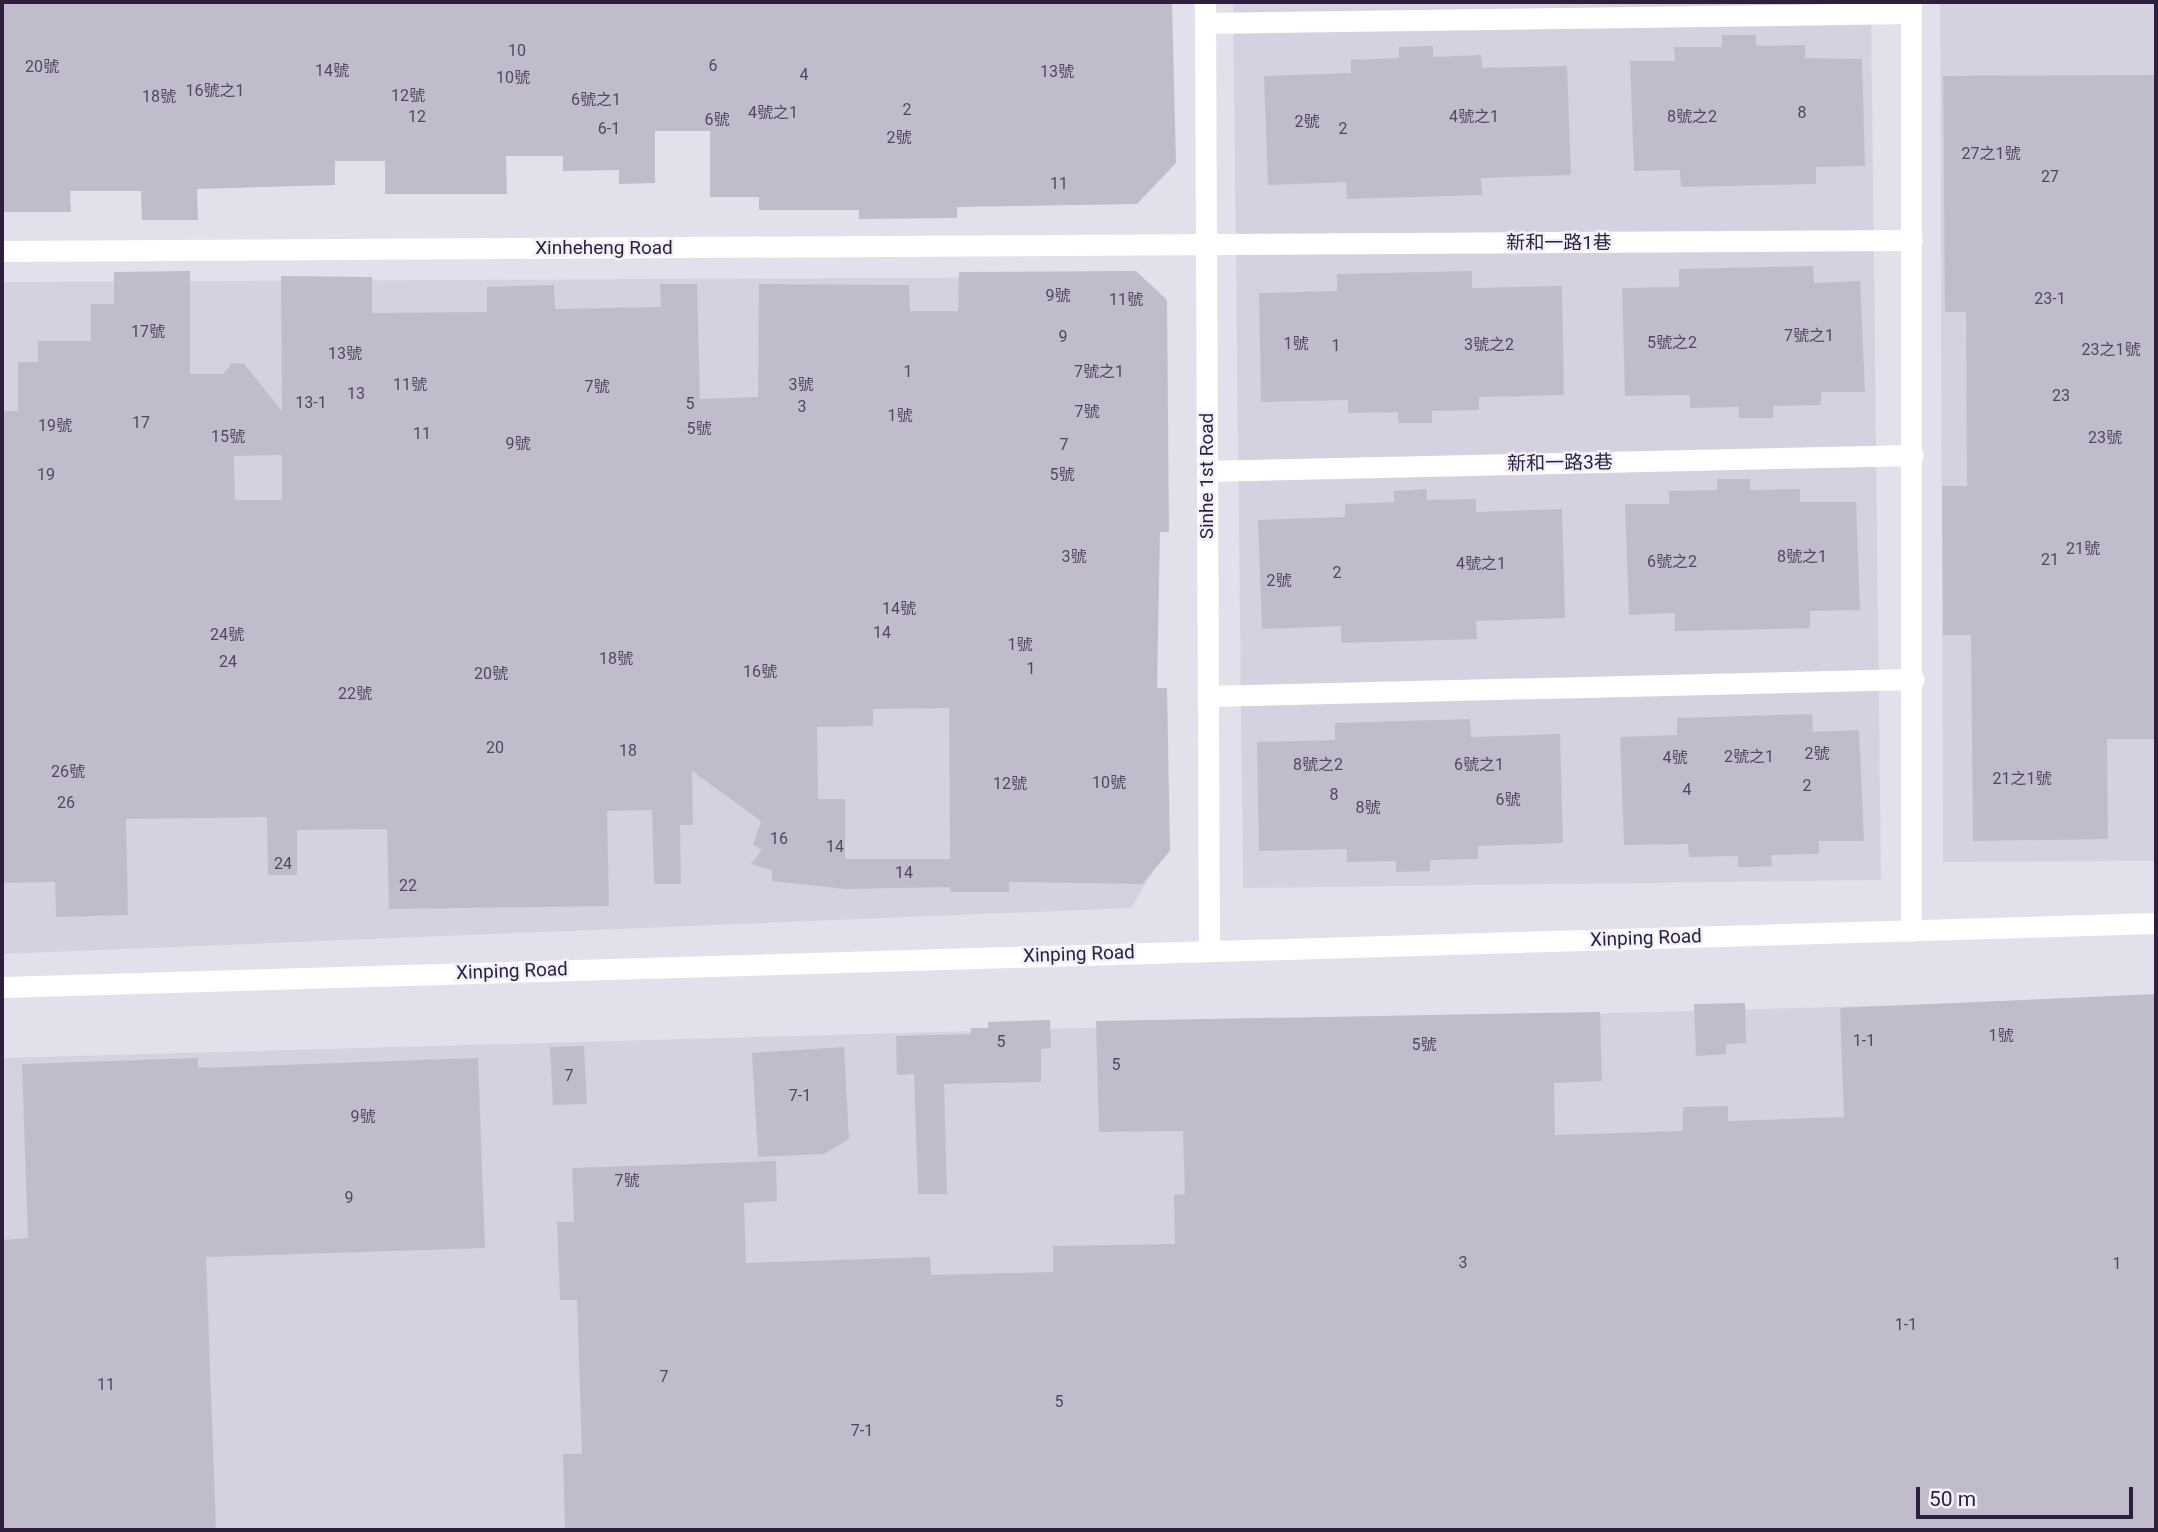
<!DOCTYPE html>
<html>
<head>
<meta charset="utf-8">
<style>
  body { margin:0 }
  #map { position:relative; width:2158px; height:1532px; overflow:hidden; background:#e3e0ec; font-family:Roboto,"Noto Sans TC",sans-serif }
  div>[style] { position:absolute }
  .built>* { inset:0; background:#d6d1e0 }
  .building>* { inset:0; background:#c1bccc }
  .minor>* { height:21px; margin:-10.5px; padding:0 10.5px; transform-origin:10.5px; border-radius:10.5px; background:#fff }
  span { translate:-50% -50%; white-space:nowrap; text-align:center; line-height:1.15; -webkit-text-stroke:5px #f2f0f8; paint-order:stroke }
  .number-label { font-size:16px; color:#524661 }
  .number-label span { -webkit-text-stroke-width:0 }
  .street-label { font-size:19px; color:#2d1f3d }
  .frame { position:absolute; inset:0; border:4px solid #2d1f3d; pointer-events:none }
  .scale { position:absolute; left:1916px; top:1487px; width:217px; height:32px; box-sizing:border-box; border:4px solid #2d1f3d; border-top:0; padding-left:9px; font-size:21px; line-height:24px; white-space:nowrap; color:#2d1f3d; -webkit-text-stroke:5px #f2f0f8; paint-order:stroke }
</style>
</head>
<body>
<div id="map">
  <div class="built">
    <i style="clip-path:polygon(1233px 2px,1871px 2px,1881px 880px,1243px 888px)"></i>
    <i style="clip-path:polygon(1940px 2px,2156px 2px,2156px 861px,1943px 862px)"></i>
    <i style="clip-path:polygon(1113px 277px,1150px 302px,1161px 858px,1131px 908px,2px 954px,2px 282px)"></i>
    <i style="clip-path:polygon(2156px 998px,2156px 1530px,2px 1530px,2px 1058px)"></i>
  </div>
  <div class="building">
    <i style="clip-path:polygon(2px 2px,1172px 2px,1176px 163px,1137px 204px,957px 207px,957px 218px,859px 219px,859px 210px,759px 210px,759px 197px,710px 197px,710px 131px,655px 131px,655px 183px,619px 184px,619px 170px,563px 171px,563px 156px,506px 156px,507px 194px,385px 194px,385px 161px,335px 161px,335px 185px,197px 189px,198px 220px,142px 220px,141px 191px,70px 191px,71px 212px,2px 212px)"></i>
    <i style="clip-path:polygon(1722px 35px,1756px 35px,1756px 46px,1805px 45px,1805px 58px,1862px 59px,1865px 166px,1816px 167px,1816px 184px,1681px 187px,1680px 170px,1634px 171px,1630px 61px,1675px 61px,1674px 47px,1722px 47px)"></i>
    <i style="clip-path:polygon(1433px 46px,1433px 57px,1481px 55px,1482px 68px,1567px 66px,1571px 175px,1481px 178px,1482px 195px,1347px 199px,1346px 182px,1268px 185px,1264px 76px,1351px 73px,1351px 60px,1399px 58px,1399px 47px)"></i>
    <i style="clip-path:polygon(2156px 75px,2156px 739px,2107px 739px,2108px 839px,1973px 841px,1971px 635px,1943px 635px,1942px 486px,1967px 486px,1966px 312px,1945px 312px,1943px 76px)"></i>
    <i style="clip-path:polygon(1813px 266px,1814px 283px,1860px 281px,1865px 392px,1821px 392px,1821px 405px,1773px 406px,1773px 418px,1739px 418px,1739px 407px,1690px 408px,1690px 395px,1625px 396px,1622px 288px,1679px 287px,1679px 269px)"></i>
    <i style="clip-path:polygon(evenodd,190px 271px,190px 374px,223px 374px,232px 363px,244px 364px,282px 411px,281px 276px,372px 277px,372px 313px,487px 312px,487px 287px,554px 285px,555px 309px,661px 307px,660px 284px,697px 284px,700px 399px,758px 397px,759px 284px,909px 285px,910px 311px,958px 311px,959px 272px,1136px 271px,1167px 300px,1169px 532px,1160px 532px,1157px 688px,1167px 688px,1170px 851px,1142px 884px,1009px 882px,1009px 892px,950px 892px,950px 887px,845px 889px,772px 881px,772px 870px,751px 864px,762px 850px,753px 845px,761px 821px,692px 771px,693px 825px,680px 825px,681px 884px,654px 884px,652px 810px,607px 811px,609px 906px,389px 909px,387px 829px,297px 830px,297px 875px,268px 875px,267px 817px,126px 819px,128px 915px,56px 917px,55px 882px,2px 883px,2px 411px,18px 411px,18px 362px,38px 362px,38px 341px,91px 341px,91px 304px,114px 304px,114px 272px,190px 271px,282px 455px,282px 500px,235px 500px,234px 456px,282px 455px,190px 271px,949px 708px,950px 859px,845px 859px,845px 799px,818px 799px,817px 727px,873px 726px,873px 709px,949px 708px)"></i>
    <i style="clip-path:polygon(1472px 271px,1472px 288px,1562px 286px,1564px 395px,1479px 397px,1479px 410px,1432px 411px,1432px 423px,1398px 423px,1398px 412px,1348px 413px,1348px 400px,1261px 402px,1259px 293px,1337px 291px,1337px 274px)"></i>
    <i style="clip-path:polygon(1717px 479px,1750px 479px,1750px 490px,1800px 489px,1800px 502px,1856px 502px,1860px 610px,1810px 611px,1810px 628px,1738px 630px,1675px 631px,1675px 613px,1629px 615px,1625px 504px,1669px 504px,1669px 491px,1717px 490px)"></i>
    <i style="clip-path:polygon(1427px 489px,1427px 500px,1476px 499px,1476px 512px,1562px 509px,1565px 618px,1476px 621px,1477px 639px,1341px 643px,1341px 626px,1262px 629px,1258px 520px,1345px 517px,1345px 504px,1394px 502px,1394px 491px)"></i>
    <i style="clip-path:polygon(1812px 714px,1813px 732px,1859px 730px,1864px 841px,1819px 841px,1819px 854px,1771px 855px,1772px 866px,1754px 867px,1738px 867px,1738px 856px,1689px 857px,1688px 844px,1624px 845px,1620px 737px,1677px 735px,1677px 718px)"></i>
    <i style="clip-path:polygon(1470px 719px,1471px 737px,1560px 734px,1563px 843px,1478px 846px,1478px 859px,1430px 860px,1430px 871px,1396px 872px,1396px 861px,1347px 862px,1347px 849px,1259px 851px,1257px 742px,1335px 740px,1335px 723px)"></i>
    <i style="clip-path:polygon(2156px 994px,2156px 1530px,565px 1530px,563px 1454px,582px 1454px,577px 1300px,560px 1300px,557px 1222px,574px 1222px,572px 1168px,776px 1161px,777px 1201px,744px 1203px,746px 1263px,930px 1257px,931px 1275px,1053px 1272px,1053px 1246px,1175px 1244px,1174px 1195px,1185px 1194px,1183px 1131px,1099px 1132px,1096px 1021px,1600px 1012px,1602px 1081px,1554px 1083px,1555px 1135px,1683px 1131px,1683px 1107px,1728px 1106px,1728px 1121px,1844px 1117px,1840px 1008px)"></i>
    <i style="clip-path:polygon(1745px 1003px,1746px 1043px,1726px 1044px,1726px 1054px,1696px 1056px,1694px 1004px)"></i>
    <i style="clip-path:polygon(1050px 1020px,1051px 1048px,1041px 1049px,1041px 1082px,944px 1084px,947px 1194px,918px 1194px,914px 1074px,897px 1075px,896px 1036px,971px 1034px,971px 1028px,988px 1028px,988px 1022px)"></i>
    <i style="clip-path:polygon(584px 1046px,587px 1104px,553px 1105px,550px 1047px)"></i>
    <i style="clip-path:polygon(844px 1047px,849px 1139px,824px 1154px,758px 1157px,752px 1053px)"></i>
    <i style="clip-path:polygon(198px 1058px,198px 1068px,478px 1058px,485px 1248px,206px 1257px,216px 1530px,2px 1530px,2px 1240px,28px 1238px,22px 1064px)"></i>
  </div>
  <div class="minor">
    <i style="left:1205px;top:2px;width:947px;rotate:89.76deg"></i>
    <i style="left:1911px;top:2px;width:929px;rotate:90deg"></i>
    <i style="left:1205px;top:23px;width:706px;rotate:-0.81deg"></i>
    <i style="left:2px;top:251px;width:1910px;rotate:-0.33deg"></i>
    <i style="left:1207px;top:471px;width:706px;rotate:-1.3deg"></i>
    <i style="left:1208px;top:696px;width:706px;rotate:-1.38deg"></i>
    <i style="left:2px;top:987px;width:2155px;rotate:-1.7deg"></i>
  </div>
  <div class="number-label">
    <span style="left:517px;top:51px">10</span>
    <span style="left:713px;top:66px">6</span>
    <span style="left:42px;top:67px">20號</span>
    <span style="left:332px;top:71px">14號</span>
    <span style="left:1057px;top:72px">13號</span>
    <span style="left:804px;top:75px">4</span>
    <span style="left:513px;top:78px">10號</span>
    <span style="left:215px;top:91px">16號之1</span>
    <span style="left:408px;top:96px">12號</span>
    <span style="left:159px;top:97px">18號</span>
    <span style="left:596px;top:100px">6號之1</span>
    <span style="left:907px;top:110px">2</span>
    <span style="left:773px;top:113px">4號之1</span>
    <span style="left:1802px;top:113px">8</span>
    <span style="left:417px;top:117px">12</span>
    <span style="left:1474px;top:117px">4號之1</span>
    <span style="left:1692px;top:117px">8號之2</span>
    <span style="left:717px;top:120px">6號</span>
    <span style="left:1307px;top:122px">2號</span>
    <span style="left:609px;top:129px">6-1</span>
    <span style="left:1343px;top:129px">2</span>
    <span style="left:899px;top:138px">2號</span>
    <span style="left:1991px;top:154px">27之1號</span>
    <span style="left:2050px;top:177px">27</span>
    <span style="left:1059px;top:184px">11</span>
    <span style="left:1058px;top:296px">9號</span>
    <span style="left:2050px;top:299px">23-1</span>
    <span style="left:1126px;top:300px">11號</span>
    <span style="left:148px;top:332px">17號</span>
    <span style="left:1809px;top:336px">7號之1</span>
    <span style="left:1063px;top:337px">9</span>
    <span style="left:1672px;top:343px">5號之2</span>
    <span style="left:1296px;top:344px">1號</span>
    <span style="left:1489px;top:345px">3號之2</span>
    <span style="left:1336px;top:346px">1</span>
    <span style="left:2111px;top:350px">23之1號</span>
    <span style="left:345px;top:354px">13號</span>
    <span style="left:908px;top:372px">1</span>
    <span style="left:1099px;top:372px">7號之1</span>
    <span style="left:410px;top:385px">11號</span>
    <span style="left:801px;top:385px">3號</span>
    <span style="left:597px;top:387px">7號</span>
    <span style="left:356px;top:394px">13</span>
    <span style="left:2061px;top:396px">23</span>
    <span style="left:311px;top:403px">13-1</span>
    <span style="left:690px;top:404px">5</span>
    <span style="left:802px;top:407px">3</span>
    <span style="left:1087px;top:412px">7號</span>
    <span style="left:900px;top:416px">1號</span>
    <span style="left:141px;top:423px">17</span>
    <span style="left:55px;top:426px">19號</span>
    <span style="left:699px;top:429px">5號</span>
    <span style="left:422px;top:434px">11</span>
    <span style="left:228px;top:437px">15號</span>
    <span style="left:2105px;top:438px">23號</span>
    <span style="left:518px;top:444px">9號</span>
    <span style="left:1064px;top:445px">7</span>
    <span style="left:46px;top:475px">19</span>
    <span style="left:1062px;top:475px">5號</span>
    <span style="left:2083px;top:549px">21號</span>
    <span style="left:1074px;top:557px">3號</span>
    <span style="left:1802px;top:557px">8號之1</span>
    <span style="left:2050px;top:560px">21</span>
    <span style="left:1672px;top:562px">6號之2</span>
    <span style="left:1481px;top:564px">4號之1</span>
    <span style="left:1337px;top:573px">2</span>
    <span style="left:1279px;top:581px">2號</span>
    <span style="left:899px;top:609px">14號</span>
    <span style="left:882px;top:633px">14</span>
    <span style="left:227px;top:635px">24號</span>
    <span style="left:1020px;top:645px">1號</span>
    <span style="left:616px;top:659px">18號</span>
    <span style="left:228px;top:662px">24</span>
    <span style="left:1031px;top:669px">1</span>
    <span style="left:760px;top:672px">16號</span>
    <span style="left:491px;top:674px">20號</span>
    <span style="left:355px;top:694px">22號</span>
    <span style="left:495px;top:748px">20</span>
    <span style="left:628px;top:751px">18</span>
    <span style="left:1817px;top:754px">2號</span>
    <span style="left:1749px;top:757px">2號之1</span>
    <span style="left:1675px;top:758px">4號</span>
    <span style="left:1318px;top:765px">8號之2</span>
    <span style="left:1479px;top:765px">6號之1</span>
    <span style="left:68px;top:772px">26號</span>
    <span style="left:2022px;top:779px">21之1號</span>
    <span style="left:1109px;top:783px">10號</span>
    <span style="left:1010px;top:784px">12號</span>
    <span style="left:1807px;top:786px">2</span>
    <span style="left:1687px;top:790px">4</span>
    <span style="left:1334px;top:795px">8</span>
    <span style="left:1508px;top:800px">6號</span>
    <span style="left:66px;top:803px">26</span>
    <span style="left:1368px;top:808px">8號</span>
    <span style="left:779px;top:839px">16</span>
    <span style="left:835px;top:847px">14</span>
    <span style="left:283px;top:864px">24</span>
    <span style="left:904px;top:873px">14</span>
    <span style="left:408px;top:886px">22</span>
    <span style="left:2001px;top:1036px">1號</span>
    <span style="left:1864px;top:1041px">1-1</span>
    <span style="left:1001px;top:1042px">5</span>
    <span style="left:1424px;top:1045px">5號</span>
    <span style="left:1116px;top:1065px">5</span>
    <span style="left:569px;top:1076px">7</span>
    <span style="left:800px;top:1096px">7-1</span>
    <span style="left:363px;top:1117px">9號</span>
    <span style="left:627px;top:1181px">7號</span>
    <span style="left:349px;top:1198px">9</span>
    <span style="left:1463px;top:1263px">3</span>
    <span style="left:2117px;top:1264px">1</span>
    <span style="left:1906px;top:1325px">1-1</span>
    <span style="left:664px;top:1377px">7</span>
    <span style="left:106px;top:1385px">11</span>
    <span style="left:1059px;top:1402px">5</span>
    <span style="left:862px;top:1431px">7-1</span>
  </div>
  <div class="street-label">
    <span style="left:1559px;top:243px">新和一路1巷</span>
    <span style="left:604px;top:248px">Xinheheng Road</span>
    <span style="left:1560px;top:463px;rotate:-1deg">新和一路3巷</span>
    <span style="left:1207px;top:476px;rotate:-90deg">Sinhe 1st Road</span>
    <span style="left:1646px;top:938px;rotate:-2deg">Xinping Road</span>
    <span style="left:1079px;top:954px;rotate:-2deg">Xinping Road</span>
    <span style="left:512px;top:971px;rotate:-2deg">Xinping Road</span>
  </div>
  <div class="frame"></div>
  <div class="scale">50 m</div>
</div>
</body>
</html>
